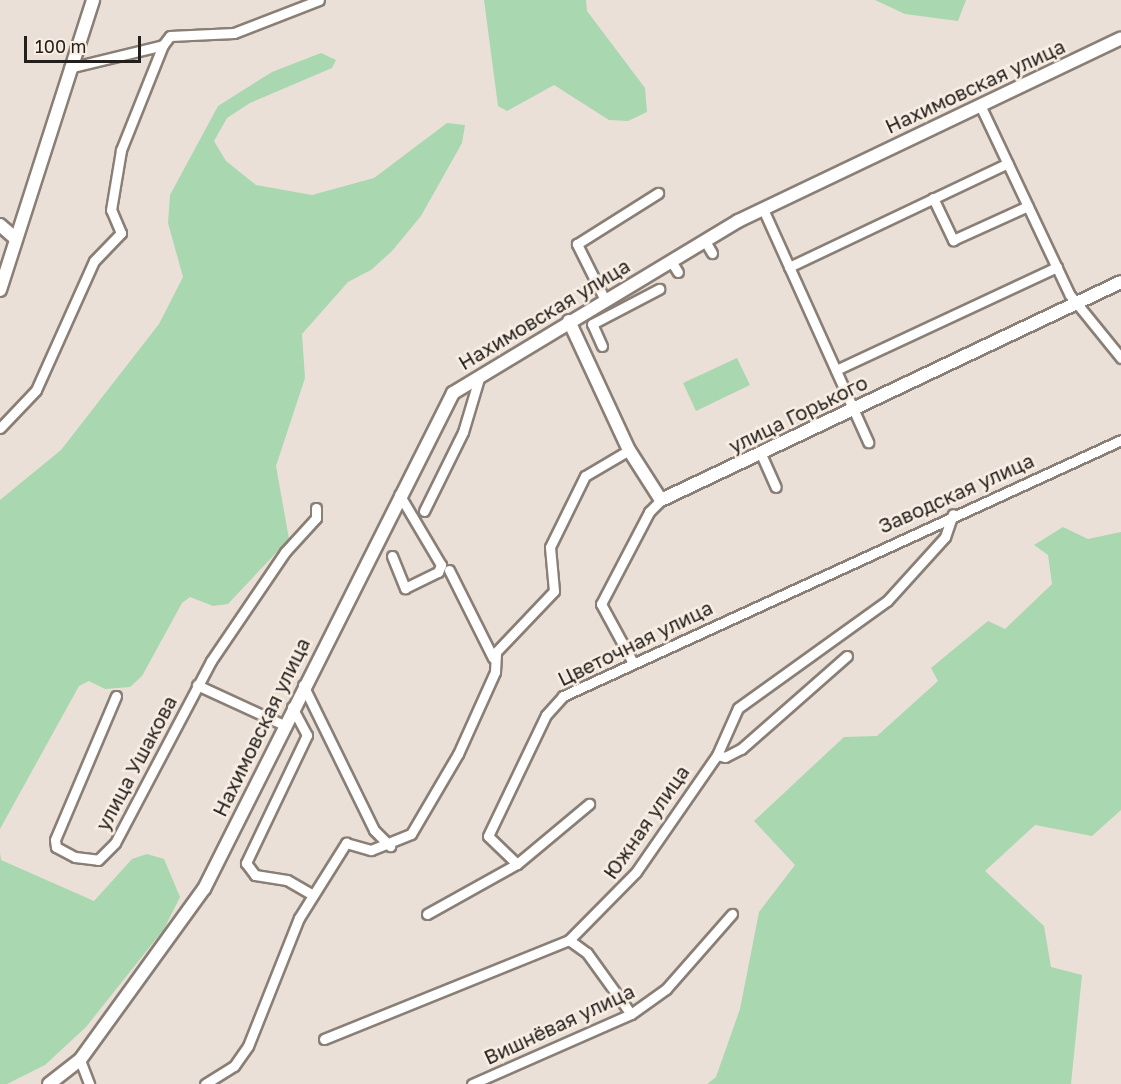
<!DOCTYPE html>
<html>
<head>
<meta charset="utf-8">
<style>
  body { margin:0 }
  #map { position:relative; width:1121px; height:1084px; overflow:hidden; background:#ebe0d7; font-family:"Golos Text",sans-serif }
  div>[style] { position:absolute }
  .green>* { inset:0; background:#a9d7b0 }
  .roads { filter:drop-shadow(2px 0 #897f76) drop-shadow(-2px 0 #897f76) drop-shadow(0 2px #897f76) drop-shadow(0 -2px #897f76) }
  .street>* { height:9px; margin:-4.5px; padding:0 4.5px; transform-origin:4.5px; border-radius:4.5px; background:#fff }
  .secondary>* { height:12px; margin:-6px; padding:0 6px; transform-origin:6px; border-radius:6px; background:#fff }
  span { translate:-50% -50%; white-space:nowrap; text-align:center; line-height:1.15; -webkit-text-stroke:5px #f8eee4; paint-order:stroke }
  .street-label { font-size:20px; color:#231f1c }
  .scale { position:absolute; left:24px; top:36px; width:117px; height:27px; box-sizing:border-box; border:3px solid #231f1c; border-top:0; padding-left:8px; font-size:18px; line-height:21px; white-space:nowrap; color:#231f1c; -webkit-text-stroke:4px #f8eee4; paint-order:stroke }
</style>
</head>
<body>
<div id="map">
  <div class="green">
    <i style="clip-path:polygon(484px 0,586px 0,587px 11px,645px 88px,647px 112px,628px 121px,609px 120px,554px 85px,507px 111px,498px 106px)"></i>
    <i style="clip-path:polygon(875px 0,966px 0,958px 21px,905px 14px)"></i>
    <i style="clip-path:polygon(321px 53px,336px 60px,332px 68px,250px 103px,227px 118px,214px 141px,226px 161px,256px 185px,312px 195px,374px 178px,447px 123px,465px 125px,462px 143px,421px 216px,392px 251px,371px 270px,348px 282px,302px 334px,305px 378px,276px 466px,289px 539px,228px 604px,213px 606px,190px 597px,182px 603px,142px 676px,130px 687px,105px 689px,89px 681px,79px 686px,0 829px,0 500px,61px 450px,159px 324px,183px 277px,168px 223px,170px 195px,218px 106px,272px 72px)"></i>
    <i style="clip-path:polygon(737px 358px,750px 385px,696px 411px,683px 383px)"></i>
    <i style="clip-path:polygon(1063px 527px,1088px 539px,1121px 532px,1121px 810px,1092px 836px,1035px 825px,985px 871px,1044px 926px,1051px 967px,1082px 975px,1071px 1084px,707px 1084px,716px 1077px,740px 1009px,759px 912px,795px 865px,754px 821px,844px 737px,877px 736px,938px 681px,931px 668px,988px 621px,1005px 629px,1052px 584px,1048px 555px,1034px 545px)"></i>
    <i style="clip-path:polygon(0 852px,1px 860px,94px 901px,132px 859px,147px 854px,164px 859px,180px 897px,164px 929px,86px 1027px,45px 1065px,7px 1084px,0 1084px)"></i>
  </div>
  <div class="roads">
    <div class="street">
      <i style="left:69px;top:68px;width:97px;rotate:-13.7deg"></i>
      <i style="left:163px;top:45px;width:11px;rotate:-52deg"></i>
      <i style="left:170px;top:36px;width:64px;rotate:-2.7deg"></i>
      <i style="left:234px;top:33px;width:91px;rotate:-21.2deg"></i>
      <i style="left:980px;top:105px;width:210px;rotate:64.7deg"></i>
      <i style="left:1070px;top:295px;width:81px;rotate:51deg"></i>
      <i style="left:933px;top:198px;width:47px;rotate:64.5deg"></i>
      <i style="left:953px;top:240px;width:82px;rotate:-24.4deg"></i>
      <i style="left:763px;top:209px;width:256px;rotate:65.7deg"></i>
      <i style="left:705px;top:241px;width:14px;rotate:60deg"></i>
      <i style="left:671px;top:261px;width:13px;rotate:58deg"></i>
      <i style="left:789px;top:267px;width:242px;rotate:-25.4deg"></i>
      <i style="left:605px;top:300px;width:63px;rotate:-116.6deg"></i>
      <i style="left:577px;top:244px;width:96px;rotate:-32.2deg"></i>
      <i style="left:602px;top:346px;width:24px;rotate:-114deg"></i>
      <i style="left:592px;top:324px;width:76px;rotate:-27.6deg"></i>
      <i style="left:836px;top:370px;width:244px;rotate:-25deg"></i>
      <i style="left:0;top:428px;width:52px;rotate:-46.5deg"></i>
      <i style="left:36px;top:390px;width:141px;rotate:-65.8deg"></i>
      <i style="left:94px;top:261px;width:39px;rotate:-46deg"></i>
      <i style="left:121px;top:233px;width:25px;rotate:-113deg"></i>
      <i style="left:111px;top:210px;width:61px;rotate:-80.5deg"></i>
      <i style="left:121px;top:150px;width:113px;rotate:-68.2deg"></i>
      <i style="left:761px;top:454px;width:36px;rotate:66deg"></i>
      <i style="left:424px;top:511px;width:88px;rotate:-63.7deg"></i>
      <i style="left:463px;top:432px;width:59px;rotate:-73.4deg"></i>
      <i style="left:392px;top:556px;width:35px;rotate:68deg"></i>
      <i style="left:405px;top:588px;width:37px;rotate:-26deg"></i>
      <i style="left:438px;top:572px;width:8px;rotate:-67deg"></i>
      <i style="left:441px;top:565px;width:82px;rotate:-120.6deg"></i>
      <i style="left:449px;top:570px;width:98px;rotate:63.4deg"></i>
      <i style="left:632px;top:661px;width:65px;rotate:-118.5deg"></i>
      <i style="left:601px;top:604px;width:104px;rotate:-62.4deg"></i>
      <i style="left:649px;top:512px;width:17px;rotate:-45deg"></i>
      <i style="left:197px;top:685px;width:96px;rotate:24.7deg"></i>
      <i style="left:303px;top:685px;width:161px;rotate:63.9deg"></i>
      <i style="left:374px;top:830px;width:23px;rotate:45deg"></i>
      <i style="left:116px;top:696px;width:156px;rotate:113deg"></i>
      <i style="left:55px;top:840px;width:7px;rotate:82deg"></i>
      <i style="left:56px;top:847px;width:21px;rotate:28deg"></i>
      <i style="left:75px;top:857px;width:23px;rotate:7deg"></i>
      <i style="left:98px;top:860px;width:24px;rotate:-45deg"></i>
      <i style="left:115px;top:843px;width:206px;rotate:-62.2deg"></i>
      <i style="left:211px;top:661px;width:132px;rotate:-55.8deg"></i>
      <i style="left:285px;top:552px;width:46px;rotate:-47.6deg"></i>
      <i style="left:316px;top:518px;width:10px;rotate:-90deg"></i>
      <i style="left:292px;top:707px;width:32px;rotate:62deg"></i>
      <i style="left:307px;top:735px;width:142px;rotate:115.5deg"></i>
      <i style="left:246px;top:863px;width:15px;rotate:53deg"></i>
      <i style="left:255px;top:875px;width:32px;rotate:9deg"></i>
      <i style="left:287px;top:880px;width:28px;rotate:30deg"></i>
      <i style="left:717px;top:755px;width:51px;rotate:-65.9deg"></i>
      <i style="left:738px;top:708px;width:183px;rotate:-35.7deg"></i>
      <i style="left:887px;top:601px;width:86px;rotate:-47.8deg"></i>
      <i style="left:945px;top:537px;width:24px;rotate:-71deg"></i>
      <i style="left:717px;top:755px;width:8px;rotate:14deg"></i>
      <i style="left:725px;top:757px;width:18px;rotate:-27deg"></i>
      <i style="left:741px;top:749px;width:141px;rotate:-41.3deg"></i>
      <i style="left:517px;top:864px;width:40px;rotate:-136deg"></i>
      <i style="left:488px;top:836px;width:134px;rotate:-64.4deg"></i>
      <i style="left:546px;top:715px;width:25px;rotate:-48deg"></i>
      <i style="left:563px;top:696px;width:614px;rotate:-24.64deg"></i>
      <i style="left:427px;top:914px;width:103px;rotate:-29.1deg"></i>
      <i style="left:517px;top:864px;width:94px;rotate:-39.8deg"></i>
      <i style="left:569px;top:940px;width:22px;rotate:36deg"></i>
      <i style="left:587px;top:953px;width:75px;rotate:54.2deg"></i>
      <i style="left:324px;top:1039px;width:264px;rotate:-22deg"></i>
      <i style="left:569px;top:940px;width:95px;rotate:-45.4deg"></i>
      <i style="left:636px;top:872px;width:142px;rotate:-55.3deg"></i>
      <i style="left:80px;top:1060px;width:26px;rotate:69deg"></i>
      <i style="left:205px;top:1084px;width:34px;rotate:-32deg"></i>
      <i style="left:234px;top:1066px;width:24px;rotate:-55deg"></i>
      <i style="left:248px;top:1046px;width:138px;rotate:-68.3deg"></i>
      <i style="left:299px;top:918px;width:89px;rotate:-57.9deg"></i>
      <i style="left:346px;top:843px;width:26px;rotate:16deg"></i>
      <i style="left:371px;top:850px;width:43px;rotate:-21.8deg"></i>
      <i style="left:411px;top:834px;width:93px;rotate:-59.6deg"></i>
      <i style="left:458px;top:754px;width:90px;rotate:-65.7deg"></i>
      <i style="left:495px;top:672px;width:20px;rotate:-87deg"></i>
      <i style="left:496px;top:652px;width:84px;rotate:-46.4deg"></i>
      <i style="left:554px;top:591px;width:44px;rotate:-95.2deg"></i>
      <i style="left:550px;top:547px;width:79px;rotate:-63.8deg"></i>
      <i style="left:585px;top:476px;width:51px;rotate:-30.6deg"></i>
      <i style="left:472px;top:1084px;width:174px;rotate:-23.8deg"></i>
      <i style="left:631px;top:1014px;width:43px;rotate:-35.5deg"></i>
      <i style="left:666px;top:989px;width:100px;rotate:-48.7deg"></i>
    </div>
    <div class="secondary">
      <i style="left:0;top:225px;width:20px;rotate:41deg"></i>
      <i style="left:0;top:290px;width:305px;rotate:-72.2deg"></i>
      <i style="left:569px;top:321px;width:142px;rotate:65.1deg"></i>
      <i style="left:629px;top:450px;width:59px;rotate:57.4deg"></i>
      <i style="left:661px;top:500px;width:509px;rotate:-25.36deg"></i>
      <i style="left:49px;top:1084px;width:39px;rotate:-38deg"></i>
      <i style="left:80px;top:1060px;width:211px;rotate:-54.1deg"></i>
      <i style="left:204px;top:889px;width:555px;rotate:-63.34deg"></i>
      <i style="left:453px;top:393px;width:333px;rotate:-31.1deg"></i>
      <i style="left:738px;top:221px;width:424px;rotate:-25.5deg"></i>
    </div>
  </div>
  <div class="street-label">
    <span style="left:975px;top:86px;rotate:-25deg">Нахимовская улица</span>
    <span style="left:544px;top:314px;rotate:-31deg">Нахимовская улица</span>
    <span style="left:798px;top:414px;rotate:-26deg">улица Горького</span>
    <span style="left:956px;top:493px;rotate:-24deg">Заводская улица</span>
    <span style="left:635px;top:643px;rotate:-26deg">Цветочная улица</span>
    <span style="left:261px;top:727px;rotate:-64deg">Нахимовская улица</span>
    <span style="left:136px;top:763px;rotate:-62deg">улица Ушакова</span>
    <span style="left:646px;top:822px;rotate:-55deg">Южная улица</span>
    <span style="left:559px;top:1024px;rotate:-25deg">Вишнёвая улица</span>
  </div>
  <div class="scale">100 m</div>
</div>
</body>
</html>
